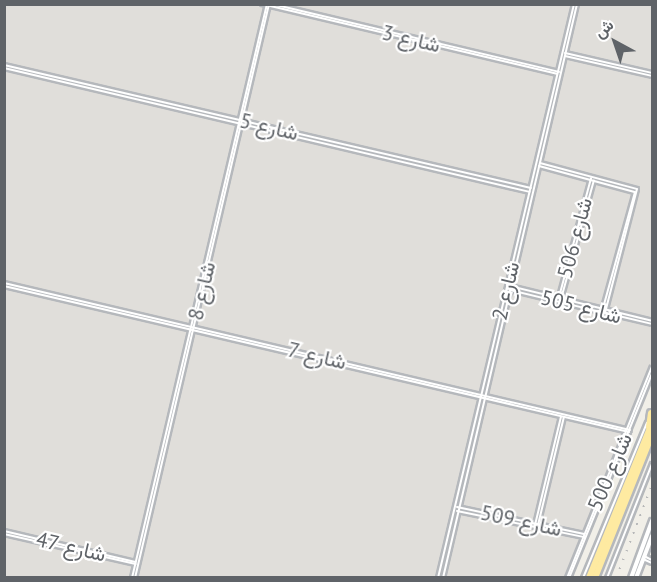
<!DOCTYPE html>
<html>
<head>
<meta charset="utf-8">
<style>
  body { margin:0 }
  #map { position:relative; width:657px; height:582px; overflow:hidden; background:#f1efe8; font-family:"PT Sans",Vazirmatn,sans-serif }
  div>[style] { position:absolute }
  .industrial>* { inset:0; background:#e0deda }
  .roads { filter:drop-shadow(2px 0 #b5b8bc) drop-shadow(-2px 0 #b5b8bc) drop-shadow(0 2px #b5b8bc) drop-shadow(0 -2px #b5b8bc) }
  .minor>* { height:2px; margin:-1px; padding:0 1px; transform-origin:1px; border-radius:1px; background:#fff }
  .tertiary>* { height:4px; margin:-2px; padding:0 2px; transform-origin:2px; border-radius:2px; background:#fff }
  .trunk>* { height:6px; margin:-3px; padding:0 3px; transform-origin:3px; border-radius:3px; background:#feeaa1 }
  .rail>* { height:1.5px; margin-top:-0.75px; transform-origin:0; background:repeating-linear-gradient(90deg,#b6b7b8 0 1.5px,transparent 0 9.5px) }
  span { translate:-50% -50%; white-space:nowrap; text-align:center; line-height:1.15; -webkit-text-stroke:4.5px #fff; paint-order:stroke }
  .street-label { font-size:21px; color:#5f6368 }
  .frame { position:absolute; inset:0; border:6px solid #5f6368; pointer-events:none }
  .north { position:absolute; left:585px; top:12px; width:60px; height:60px; -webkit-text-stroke:4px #fff; paint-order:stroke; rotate:320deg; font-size:16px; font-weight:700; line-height:24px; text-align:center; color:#5f6368 }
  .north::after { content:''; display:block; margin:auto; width:21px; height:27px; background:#5f6368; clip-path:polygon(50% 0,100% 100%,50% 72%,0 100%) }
</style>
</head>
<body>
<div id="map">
  <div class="industrial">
    <i style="clip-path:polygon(4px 5px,652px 5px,652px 367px,570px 577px,5px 577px)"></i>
  </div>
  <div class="roads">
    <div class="minor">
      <i style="left:262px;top:4px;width:303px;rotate:13.3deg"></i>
      <i style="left:272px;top:4px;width:295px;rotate:13.3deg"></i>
      <i style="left:565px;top:53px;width:89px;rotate:12.9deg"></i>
      <i style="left:565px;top:56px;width:89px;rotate:12.9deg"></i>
      <i style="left:4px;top:65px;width:541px;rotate:13.14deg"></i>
      <i style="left:4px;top:68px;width:540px;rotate:13.26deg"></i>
      <i style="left:540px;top:163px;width:100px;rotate:15deg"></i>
      <i style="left:637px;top:189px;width:128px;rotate:104.5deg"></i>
      <i style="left:539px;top:166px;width:99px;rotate:15.2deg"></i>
      <i style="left:635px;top:192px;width:124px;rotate:105.4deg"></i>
      <i style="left:4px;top:283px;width:643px;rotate:13.22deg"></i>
      <i style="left:4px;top:286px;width:642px;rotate:13.15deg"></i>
      <i style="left:510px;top:286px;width:146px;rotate:13.8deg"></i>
      <i style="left:510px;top:290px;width:94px;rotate:13.6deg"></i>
      <i style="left:559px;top:297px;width:123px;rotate:-74.9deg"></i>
      <i style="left:561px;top:299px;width:123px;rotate:-74.5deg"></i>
      <i style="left:606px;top:313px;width:47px;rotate:13.4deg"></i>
      <i style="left:457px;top:507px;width:130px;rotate:12deg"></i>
      <i style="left:457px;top:511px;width:130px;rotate:11.6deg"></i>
      <i style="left:535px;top:525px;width:111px;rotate:-76.5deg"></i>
      <i style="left:538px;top:525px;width:111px;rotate:-76.5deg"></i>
      <i style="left:4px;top:531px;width:135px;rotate:13.3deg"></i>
      <i style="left:4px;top:534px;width:135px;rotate:12.8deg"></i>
      <i style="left:644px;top:556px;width:9px;rotate:27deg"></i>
      <i style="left:643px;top:559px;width:10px;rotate:24deg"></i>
      <i style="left:132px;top:578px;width:590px;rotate:-76.77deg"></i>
      <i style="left:135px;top:578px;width:589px;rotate:-76.86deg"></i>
      <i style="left:438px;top:578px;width:590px;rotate:-76.67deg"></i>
      <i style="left:443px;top:578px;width:589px;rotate:-76.86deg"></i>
      <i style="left:567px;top:578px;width:227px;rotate:-68.1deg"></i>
      <i style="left:569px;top:578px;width:220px;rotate:-67.9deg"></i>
      <i style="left:583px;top:578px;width:168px;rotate:-67.6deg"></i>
      <i style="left:607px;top:578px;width:123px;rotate:-68.5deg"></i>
    </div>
    <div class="tertiary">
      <i style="left:631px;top:578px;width:61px;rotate:-69.8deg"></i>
      <i style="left:636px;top:578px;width:45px;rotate:-69.1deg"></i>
    </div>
    <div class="trunk">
      <i style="left:649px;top:427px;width:14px;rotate:-82deg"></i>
      <i style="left:589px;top:578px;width:167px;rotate:-67.9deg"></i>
      <i style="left:595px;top:578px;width:154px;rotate:-68.3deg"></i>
    </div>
  </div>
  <div class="rail">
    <i style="left:616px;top:578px;width:101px;rotate:-69deg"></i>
  </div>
  <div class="street-label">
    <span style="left:411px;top:39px;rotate:13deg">شارع 3</span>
    <span style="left:269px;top:127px;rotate:13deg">شارع 5</span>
    <span style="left:575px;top:238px;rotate:-75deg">شارع 506</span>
    <span style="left:202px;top:291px;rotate:-77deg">شارع 8</span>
    <span style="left:506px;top:291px;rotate:-77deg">شارع 2</span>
    <span style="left:581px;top:307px;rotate:14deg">شارع 505</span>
    <span style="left:317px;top:356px;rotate:13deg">شارع 7</span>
    <span style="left:610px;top:472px;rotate:-67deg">شارع 500</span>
    <span style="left:521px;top:521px;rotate:12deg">شارع 509</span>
    <span style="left:71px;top:547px;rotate:13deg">شارع 47</span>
  </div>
  <div class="frame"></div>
  <div class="north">ش</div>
</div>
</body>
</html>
